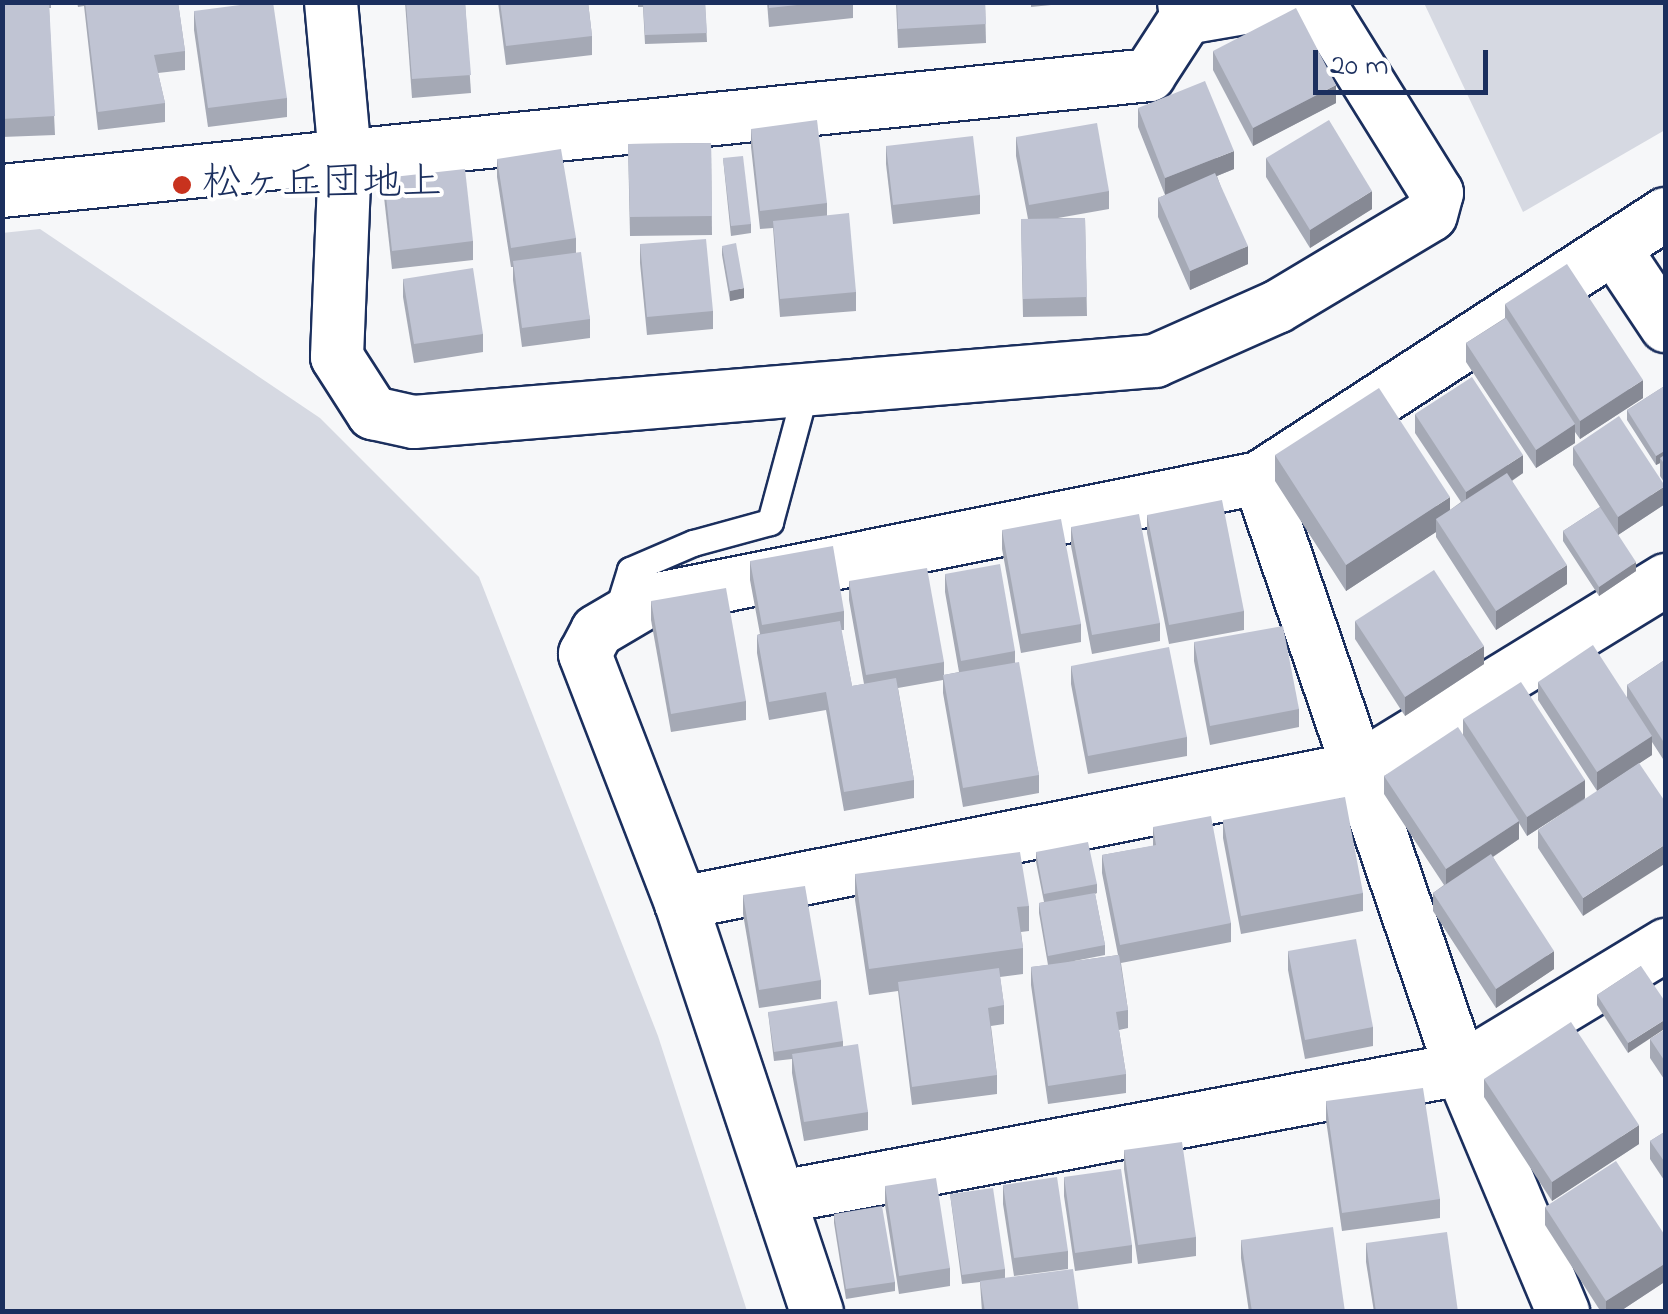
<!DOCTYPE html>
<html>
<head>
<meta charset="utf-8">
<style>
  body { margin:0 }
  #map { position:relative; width:1668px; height:1314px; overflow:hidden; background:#f6f7f9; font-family:"Indie Flower","Klee One",sans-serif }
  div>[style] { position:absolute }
  .green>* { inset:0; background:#d6d9e2 }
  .roads { filter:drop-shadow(2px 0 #1b2f5e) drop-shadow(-2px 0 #1b2f5e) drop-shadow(0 2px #1b2f5e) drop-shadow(0 -2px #1b2f5e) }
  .service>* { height:25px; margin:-12.5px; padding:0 12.5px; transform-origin:12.5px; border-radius:12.5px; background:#fff }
  .minor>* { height:52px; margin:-26px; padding:0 26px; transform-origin:26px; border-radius:26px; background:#fff }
  .wall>* { inset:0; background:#a5a9b5 }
  .shaded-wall>* { inset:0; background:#868994 }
  .building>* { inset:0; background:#c0c4d3 }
  .dots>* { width:28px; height:28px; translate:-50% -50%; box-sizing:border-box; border:5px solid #fff; border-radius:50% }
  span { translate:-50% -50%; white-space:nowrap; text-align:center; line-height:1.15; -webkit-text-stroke:8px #fff; paint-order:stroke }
  .poi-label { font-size:40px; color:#1b2f5e }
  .left { translate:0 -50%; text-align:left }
  .frame { position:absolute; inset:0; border:5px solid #1b2f5e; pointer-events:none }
  .scale { position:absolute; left:1313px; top:50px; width:175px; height:45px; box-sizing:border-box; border:5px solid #1b2f5e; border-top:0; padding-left:12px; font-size:30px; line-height:35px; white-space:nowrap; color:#1b2f5e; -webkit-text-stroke:8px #fff; paint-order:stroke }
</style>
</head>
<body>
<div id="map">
  <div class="green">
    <i style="clip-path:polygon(1424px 3px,1665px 3px,1665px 130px,1523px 212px)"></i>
    <i style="clip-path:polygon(40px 229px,320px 418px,479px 577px,658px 1036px,747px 1311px,3px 1311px,2px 233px)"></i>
  </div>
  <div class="roads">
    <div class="service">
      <i style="left:617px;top:612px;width:44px;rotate:-72.8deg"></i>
      <i style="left:630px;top:570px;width:69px;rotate:-23.2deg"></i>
      <i style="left:693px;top:543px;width:80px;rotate:-15.3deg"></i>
      <i style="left:770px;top:522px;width:142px;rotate:-74.9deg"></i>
    </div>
    <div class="minor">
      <i style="left:331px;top:2px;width:156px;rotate:84.8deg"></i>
      <i style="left:345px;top:157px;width:200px;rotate:92.3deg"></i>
      <i style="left:337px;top:357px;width:67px;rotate:57.3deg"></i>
      <i style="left:373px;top:413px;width:42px;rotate:12.4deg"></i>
      <i style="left:414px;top:422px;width:744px;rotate:-4.71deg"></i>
      <i style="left:1155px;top:361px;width:133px;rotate:-23.9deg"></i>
      <i style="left:1277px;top:307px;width:179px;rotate:-30.9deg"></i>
      <i style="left:1431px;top:215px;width:23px;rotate:-75deg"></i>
      <i style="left:1437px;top:193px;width:225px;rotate:-121.9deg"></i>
      <i style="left:1186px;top:18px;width:94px;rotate:-9.8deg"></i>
      <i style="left:2px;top:191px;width:1153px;rotate:-5.77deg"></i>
      <i style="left:1149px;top:75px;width:68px;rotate:-57deg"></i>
      <i style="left:1186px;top:18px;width:16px;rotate:-97deg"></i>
      <i style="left:1614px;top:248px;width:94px;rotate:56.3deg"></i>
      <i style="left:1259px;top:478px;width:625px;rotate:71.13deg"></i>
      <i style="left:1461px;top:1069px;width:264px;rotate:67.2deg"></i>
      <i style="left:681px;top:903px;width:691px;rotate:-11.26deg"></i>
      <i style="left:1359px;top:768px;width:360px;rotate:-31.5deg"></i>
      <i style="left:781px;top:1197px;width:692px;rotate:-10.66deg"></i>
      <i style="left:1461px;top:1069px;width:240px;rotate:-31.2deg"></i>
      <i style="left:817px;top:1312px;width:431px;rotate:-108.4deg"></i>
      <i style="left:681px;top:903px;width:267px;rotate:-111.1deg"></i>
      <i style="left:585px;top:654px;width:26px;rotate:-62deg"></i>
      <i style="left:597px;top:631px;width:59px;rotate:-30.5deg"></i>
      <i style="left:648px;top:601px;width:623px;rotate:-11.38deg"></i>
      <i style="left:1259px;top:478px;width:485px;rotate:-33deg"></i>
    </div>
  </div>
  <div class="wall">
    <i style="clip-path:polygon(2px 2px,51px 2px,51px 8px,49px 8px,55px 135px,2px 137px)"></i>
    <i style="clip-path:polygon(77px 2px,178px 2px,185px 51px,185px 70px,158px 73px,165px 103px,165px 122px,98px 130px,84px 6px,78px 7px)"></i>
    <i style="clip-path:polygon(405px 2px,465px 2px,471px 93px,412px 98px)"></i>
    <i style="clip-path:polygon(498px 2px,588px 2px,592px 36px,592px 55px,506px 65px)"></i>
    <i style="clip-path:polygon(638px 2px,705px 2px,707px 42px,645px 44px,643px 7px,638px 7px)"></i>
    <i style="clip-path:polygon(767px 2px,853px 2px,853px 18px,769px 27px)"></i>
    <i style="clip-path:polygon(896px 2px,985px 2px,986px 43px,898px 48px)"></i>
    <i style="clip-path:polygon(1031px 2px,1081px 2px,1031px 7px)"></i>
    <i style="clip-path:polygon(194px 11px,287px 98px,287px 117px,208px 127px,194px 30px)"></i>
    <i style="clip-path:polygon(1213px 51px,1336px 103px,1253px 146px,1213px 70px)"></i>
    <i style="clip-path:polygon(1138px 108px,1234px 169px,1217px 176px,1248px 264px,1190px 290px,1158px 217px,1158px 198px,1165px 195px,1138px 127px)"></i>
    <i style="clip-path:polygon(751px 129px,827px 203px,827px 216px,856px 292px,856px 311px,780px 317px,773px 228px,760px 229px,751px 147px)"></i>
    <i style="clip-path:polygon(1016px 137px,1109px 191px,1109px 209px,1058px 218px,1085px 218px,1087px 316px,1023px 317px,1021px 219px,1028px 219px,1016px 156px)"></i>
    <i style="clip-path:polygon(711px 143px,712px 235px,630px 236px,628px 144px)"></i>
    <i style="clip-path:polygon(886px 146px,980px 195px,980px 214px,893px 224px,886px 164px)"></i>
    <i style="clip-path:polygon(723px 158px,751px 224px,751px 233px,731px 236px)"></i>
    <i style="clip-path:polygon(1266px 158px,1372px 209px,1310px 248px,1266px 177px)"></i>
    <i style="clip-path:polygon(497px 159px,576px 238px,576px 253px,590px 319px,590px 338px,522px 347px,513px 280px,513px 267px,511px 267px,497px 177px)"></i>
    <i style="clip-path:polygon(384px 178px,473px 241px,473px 260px,392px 269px,384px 197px)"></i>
    <i style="clip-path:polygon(640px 244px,713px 311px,713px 329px,647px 335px,640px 263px)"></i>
    <i style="clip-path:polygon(722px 246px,744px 298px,730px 301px,722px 255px)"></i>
    <i style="clip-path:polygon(403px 279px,483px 334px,483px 352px,414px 363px,403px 297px)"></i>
    <i style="clip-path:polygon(1505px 304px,1643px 398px,1580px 439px,1575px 432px,1575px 443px,1536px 468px,1466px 362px,1466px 343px,1505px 318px)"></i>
    <i style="clip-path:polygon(1666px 385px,1666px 485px,1660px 476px,1660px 463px,1656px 465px,1627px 420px,1627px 410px)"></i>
    <i style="clip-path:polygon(1415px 414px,1523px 473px,1512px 481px,1567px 584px,1496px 630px,1436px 537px,1436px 532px,1346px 591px,1275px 481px,1275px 455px,1450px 510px,1461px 502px,1415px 433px)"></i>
    <i style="clip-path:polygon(1573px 447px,1665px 504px,1618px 535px,1636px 571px,1599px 596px,1563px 541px,1563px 531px,1600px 507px,1573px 465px)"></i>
    <i style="clip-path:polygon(1147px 515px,1244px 611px,1244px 630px,1169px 644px,1147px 533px)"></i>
    <i style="clip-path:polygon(1071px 527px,1160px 623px,1160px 641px,1092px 654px,1071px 546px)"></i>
    <i style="clip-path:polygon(1002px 530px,1081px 624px,1081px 642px,1021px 653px,1002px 549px)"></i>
    <i style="clip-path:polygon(750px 561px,844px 611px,844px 630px,841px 630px,852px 686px,864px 684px,849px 600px,849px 581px,944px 662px,944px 675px,959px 672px,945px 592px,945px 574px,1015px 651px,1015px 662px,1039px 775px,1039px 793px,963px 807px,943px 693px,943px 680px,898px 688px,914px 780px,914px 798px,844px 811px,826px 710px,769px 720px,757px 653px,757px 635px,760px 634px,750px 580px)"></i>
    <i style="clip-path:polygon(651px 601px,746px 701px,746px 720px,671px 732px,651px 620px)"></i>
    <i style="clip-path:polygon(1355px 621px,1484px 664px,1405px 716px,1355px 639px)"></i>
    <i style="clip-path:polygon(1194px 642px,1299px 709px,1299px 727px,1210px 745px,1194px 661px)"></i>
    <i style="clip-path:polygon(1666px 659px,1666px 758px,1663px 759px,1652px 742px,1652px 755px,1597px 791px,1538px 700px,1538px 682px,1627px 697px,1627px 685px)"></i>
    <i style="clip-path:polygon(1071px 666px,1187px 737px,1187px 756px,1088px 774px,1071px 684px)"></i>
    <i style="clip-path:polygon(1463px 719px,1585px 780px,1583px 916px,1538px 848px,1538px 830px,1582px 801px,1527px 836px,1519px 823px,1519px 839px,1493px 857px,1554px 969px,1496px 1008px,1433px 911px,1433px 893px,1444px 885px,1384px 794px,1384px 776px,1463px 735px)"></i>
    <i style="clip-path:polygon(1223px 820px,1363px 893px,1363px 911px,1241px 934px,1223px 838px)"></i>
    <i style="clip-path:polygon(1153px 827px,1231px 923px,1231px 942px,1121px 963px,1128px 1010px,1128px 1028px,1119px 1030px,1126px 1074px,1126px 1093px,1048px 1104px,1031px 985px,1031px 967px,1048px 965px,1039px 913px,1039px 903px,1044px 902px,1036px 862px,1036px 852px,1097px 884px,1097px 893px,1095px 894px,1105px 945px,1105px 955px,1069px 962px,1118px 955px,1102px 873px,1102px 855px,1153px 846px)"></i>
    <i style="clip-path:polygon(855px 874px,1029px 906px,1029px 931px,1021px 932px,1023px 948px,1023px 974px,1000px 977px,1004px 1005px,1004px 1024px,991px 1026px,997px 1075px,997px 1094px,912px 1105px,898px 991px,869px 995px,855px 900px)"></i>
    <i style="clip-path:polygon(743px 895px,821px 980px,821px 999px,759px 1008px,743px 914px)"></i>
    <i style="clip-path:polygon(1288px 951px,1373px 1027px,1373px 1046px,1305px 1059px,1288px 970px)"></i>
    <i style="clip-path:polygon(1641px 966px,1628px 1053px,1597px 1005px,1597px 995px)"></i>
    <i style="clip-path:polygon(768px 1012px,843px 1041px,843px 1046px,868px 1112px,868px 1130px,804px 1141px,792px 1073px,792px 1059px,774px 1061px)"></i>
    <i style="clip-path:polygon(1666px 1029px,1666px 1082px,1650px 1058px,1650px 1039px)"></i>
    <i style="clip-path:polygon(1484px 1079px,1639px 1144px,1552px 1201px,1484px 1097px)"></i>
    <i style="clip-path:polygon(1326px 1101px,1440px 1199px,1440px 1218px,1342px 1231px,1326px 1120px)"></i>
    <i style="clip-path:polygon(1666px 1131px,1666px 1183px,1650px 1159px,1650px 1141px)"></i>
    <i style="clip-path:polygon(1124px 1150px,1196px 1237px,1196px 1256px,1138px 1264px,1124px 1169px)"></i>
    <i style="clip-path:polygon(1064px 1177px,1132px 1245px,1132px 1263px,1075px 1271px,1064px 1196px)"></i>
    <i style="clip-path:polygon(1003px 1185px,1068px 1251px,1068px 1269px,1014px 1276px,1003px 1204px)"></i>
    <i style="clip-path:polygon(885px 1186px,950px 1268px,950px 1286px,899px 1294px,885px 1205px)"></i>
    <i style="clip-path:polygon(950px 1194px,1005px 1269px,1005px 1278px,1079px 1312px,982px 1312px,980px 1282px,962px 1284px)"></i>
    <i style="clip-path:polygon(1545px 1207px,1666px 1237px,1666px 1281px,1619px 1312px,1601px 1312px,1545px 1225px)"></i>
    <i style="clip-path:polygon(834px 1214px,895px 1282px,895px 1291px,846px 1299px,834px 1223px)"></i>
    <i style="clip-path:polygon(1241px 1240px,1345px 1312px,1249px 1312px,1241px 1258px)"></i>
    <i style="clip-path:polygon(1366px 1243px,1458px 1312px,1374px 1312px,1366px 1262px)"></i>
  </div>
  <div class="shaded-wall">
    <i style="clip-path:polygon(1336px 85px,1336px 103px,1253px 146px,1253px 128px)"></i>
    <i style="clip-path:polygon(1234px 151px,1234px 169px,1165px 197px,1165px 178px)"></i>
    <i style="clip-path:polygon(1372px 191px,1372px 209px,1310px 248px,1310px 230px)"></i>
    <i style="clip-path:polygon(1248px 246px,1248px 264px,1190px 290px,1190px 271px)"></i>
    <i style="clip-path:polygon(744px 288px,744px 298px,730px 301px,730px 291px)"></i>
    <i style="clip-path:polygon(1643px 380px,1643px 398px,1580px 439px,1580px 421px)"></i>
    <i style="clip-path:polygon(1575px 424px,1575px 443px,1536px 468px,1536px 450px)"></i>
    <i style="clip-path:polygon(1666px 450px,1666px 459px,1660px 458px,1660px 463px,1656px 465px,1656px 456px)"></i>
    <i style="clip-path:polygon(1523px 455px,1523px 473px,1466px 511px,1466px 492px)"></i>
    <i style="clip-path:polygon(1665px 486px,1665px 504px,1618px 535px,1618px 517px)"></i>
    <i style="clip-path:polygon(1450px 497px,1450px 523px,1436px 519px,1436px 532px,1346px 591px,1346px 565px)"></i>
    <i style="clip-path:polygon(1636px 562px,1636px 571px,1599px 596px,1599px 587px)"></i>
    <i style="clip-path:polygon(1567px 565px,1567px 584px,1496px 630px,1496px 611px)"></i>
    <i style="clip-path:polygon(1484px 646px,1484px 664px,1405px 716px,1405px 697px)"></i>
    <i style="clip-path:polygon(1652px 736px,1652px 755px,1597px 791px,1597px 772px)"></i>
    <i style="clip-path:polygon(1666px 740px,1666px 758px,1663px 759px,1663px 741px)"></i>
    <i style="clip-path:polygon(1585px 780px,1585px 798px,1527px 836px,1527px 817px)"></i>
    <i style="clip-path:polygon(1519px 821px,1519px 839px,1446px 888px,1446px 869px)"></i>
    <i style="clip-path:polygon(1666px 844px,1666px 863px,1583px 916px,1583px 898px)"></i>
    <i style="clip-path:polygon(1554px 951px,1554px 969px,1496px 1008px,1496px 989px)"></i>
    <i style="clip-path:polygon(1666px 1019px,1666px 1028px,1628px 1053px,1628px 1043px)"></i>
    <i style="clip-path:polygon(1639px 1125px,1639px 1144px,1552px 1201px,1552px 1182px)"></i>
    <i style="clip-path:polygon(1666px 1263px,1666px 1281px,1619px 1312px,1606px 1312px,1606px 1301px)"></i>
  </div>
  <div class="building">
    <i style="clip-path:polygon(49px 2px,55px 116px,2px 119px,2px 3px)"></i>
    <i style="clip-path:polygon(85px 2px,178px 2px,185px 51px,154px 55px,165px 103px,98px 112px)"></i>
    <i style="clip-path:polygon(263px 2px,273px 2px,287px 98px,208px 108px,194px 11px)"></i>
    <i style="clip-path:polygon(406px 2px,465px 2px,471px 75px,412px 79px)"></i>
    <i style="clip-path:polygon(500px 2px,588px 2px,592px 36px,506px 46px)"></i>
    <i style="clip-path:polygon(671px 2px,705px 2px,707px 33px,645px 35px,643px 4px)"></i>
    <i style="clip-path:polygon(769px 2px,825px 2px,769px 8px)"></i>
    <i style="clip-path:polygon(897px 2px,985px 2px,986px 24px,898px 29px)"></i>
    <i style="clip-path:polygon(1296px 8px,1336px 85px,1253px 128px,1213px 51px)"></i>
    <i style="clip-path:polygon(1205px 81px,1234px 151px,1165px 178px,1138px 108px)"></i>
    <i style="clip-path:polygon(817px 120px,827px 203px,760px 211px,751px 129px)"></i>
    <i style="clip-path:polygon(1329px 120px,1372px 191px,1310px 230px,1266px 158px)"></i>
    <i style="clip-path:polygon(1097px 123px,1109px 191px,1029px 205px,1016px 137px)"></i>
    <i style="clip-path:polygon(973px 136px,980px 195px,893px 205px,886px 146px)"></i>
    <i style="clip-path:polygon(711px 143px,712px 216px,630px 217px,628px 144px)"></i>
    <i style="clip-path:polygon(561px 149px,576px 238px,511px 248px,497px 159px)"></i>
    <i style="clip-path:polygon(743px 156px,751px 224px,731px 226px,723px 158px)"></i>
    <i style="clip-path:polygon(465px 169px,473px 241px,392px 251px,384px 178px)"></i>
    <i style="clip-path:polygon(1215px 173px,1248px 246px,1190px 271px,1158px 198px)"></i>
    <i style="clip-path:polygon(849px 213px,856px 292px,780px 299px,773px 221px)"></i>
    <i style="clip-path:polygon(1085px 218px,1087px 297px,1023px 299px,1021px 219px)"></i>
    <i style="clip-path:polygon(706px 239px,713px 311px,647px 317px,640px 244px)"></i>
    <i style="clip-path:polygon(736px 243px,744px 288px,730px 291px,722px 246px)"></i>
    <i style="clip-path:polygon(581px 252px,590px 319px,522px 328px,513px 261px)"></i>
    <i style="clip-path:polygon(1567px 264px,1643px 380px,1580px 421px,1505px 304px)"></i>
    <i style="clip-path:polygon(473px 268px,483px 334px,414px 344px,403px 279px)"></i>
    <i style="clip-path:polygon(1506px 318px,1575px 424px,1536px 450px,1466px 343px)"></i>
    <i style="clip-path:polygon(1472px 377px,1523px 455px,1466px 492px,1415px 414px)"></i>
    <i style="clip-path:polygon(1666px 385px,1666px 450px,1656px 456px,1627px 410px)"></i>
    <i style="clip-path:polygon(1379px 388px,1450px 497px,1346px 565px,1275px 455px)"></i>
    <i style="clip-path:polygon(1619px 416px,1665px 486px,1618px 517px,1573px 447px)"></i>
    <i style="clip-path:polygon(1666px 454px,1666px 466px,1660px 458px)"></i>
    <i style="clip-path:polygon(1507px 473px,1567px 565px,1496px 611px,1436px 519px)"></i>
    <i style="clip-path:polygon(1222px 500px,1244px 611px,1169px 625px,1147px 515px)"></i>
    <i style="clip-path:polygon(1600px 507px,1636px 562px,1599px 587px,1563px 531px)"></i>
    <i style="clip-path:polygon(1139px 514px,1160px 623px,1092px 635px,1071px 527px)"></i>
    <i style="clip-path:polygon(1061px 519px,1081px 624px,1021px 634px,1002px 530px)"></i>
    <i style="clip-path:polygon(833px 546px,844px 611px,762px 625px,750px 561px)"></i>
    <i style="clip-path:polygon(1000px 564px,1015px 651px,961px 661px,945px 574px)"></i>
    <i style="clip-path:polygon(927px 568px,944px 662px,866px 675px,849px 581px)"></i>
    <i style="clip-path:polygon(1434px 570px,1484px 646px,1405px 697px,1355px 621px)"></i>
    <i style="clip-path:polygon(726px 588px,746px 701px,671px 714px,651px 601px)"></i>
    <i style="clip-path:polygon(840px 621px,852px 686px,896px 678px,914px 780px,844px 792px,826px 692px,769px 702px,757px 635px)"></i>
    <i style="clip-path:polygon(1283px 626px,1299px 709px,1210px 726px,1194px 642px)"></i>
    <i style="clip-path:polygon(1593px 645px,1652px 736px,1597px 772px,1538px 682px)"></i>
    <i style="clip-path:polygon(1169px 647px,1187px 737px,1088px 756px,1071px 666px)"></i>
    <i style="clip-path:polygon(1666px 659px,1666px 740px,1663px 741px,1627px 685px)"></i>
    <i style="clip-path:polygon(1019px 662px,1039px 775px,963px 788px,943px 675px)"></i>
    <i style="clip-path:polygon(1521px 682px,1585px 780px,1527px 817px,1463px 719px)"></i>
    <i style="clip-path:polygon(1458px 727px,1519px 821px,1446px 869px,1384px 776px)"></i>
    <i style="clip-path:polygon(1639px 763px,1666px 803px,1666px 844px,1583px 898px,1538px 830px)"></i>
    <i style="clip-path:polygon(1345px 797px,1363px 893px,1241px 916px,1223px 820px)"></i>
    <i style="clip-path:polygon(1211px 816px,1231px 923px,1120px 945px,1102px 855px,1156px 845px,1153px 827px)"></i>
    <i style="clip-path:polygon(1088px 842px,1097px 884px,1044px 894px,1036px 852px)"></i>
    <i style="clip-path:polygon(1020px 852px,1029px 906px,1017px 907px,1023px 948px,869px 969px,855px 874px)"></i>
    <i style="clip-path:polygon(1491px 854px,1554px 951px,1496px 989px,1433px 893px)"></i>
    <i style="clip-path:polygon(805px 886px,821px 980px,759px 990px,743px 895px)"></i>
    <i style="clip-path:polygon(1095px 893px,1105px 945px,1048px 956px,1039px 903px)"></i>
    <i style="clip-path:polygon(1356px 939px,1373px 1027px,1305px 1040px,1288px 951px)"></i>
    <i style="clip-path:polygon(1119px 955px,1128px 1010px,1116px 1012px,1126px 1074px,1048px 1086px,1031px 967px)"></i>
    <i style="clip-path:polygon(1641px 966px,1666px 1003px,1666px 1019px,1628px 1043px,1597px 995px)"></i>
    <i style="clip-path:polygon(999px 968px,1004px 1005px,988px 1008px,997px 1075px,912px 1087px,898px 982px)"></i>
    <i style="clip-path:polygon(837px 1001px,843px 1041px,774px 1052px,768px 1012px)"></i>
    <i style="clip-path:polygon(1571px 1022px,1639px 1125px,1552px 1182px,1484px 1079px)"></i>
    <i style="clip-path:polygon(1666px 1029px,1666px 1063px,1650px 1039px)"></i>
    <i style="clip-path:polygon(858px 1044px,868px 1112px,804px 1122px,792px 1054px)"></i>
    <i style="clip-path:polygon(1423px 1088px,1440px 1199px,1342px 1213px,1326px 1101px)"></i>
    <i style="clip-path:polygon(1666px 1131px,1666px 1164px,1650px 1141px)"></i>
    <i style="clip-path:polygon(1182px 1142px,1196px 1237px,1138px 1245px,1124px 1150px)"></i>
    <i style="clip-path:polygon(1616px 1161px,1666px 1237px,1666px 1263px,1606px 1301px,1545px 1207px)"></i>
    <i style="clip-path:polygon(1121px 1169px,1132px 1245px,1075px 1253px,1064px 1177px)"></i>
    <i style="clip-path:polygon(1057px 1177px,1068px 1251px,1014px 1258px,1003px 1185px)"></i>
    <i style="clip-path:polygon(936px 1178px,950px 1268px,899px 1276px,885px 1186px)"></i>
    <i style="clip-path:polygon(993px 1188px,1005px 1269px,962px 1275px,950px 1194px)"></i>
    <i style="clip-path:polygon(882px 1206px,895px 1282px,846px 1289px,834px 1214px)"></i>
    <i style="clip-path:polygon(1333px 1227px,1345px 1312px,1252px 1312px,1241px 1240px)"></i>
    <i style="clip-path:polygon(1447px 1232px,1458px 1312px,1376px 1312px,1366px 1243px)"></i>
    <i style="clip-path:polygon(1073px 1269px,1079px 1312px,985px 1312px,980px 1281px)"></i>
  </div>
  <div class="dots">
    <i style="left:182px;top:185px;background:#c8321e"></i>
  </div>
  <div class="poi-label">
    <span class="left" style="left:202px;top:185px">松ヶ丘団地上</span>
  </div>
  <div class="frame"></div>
  <div class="scale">20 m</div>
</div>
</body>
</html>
